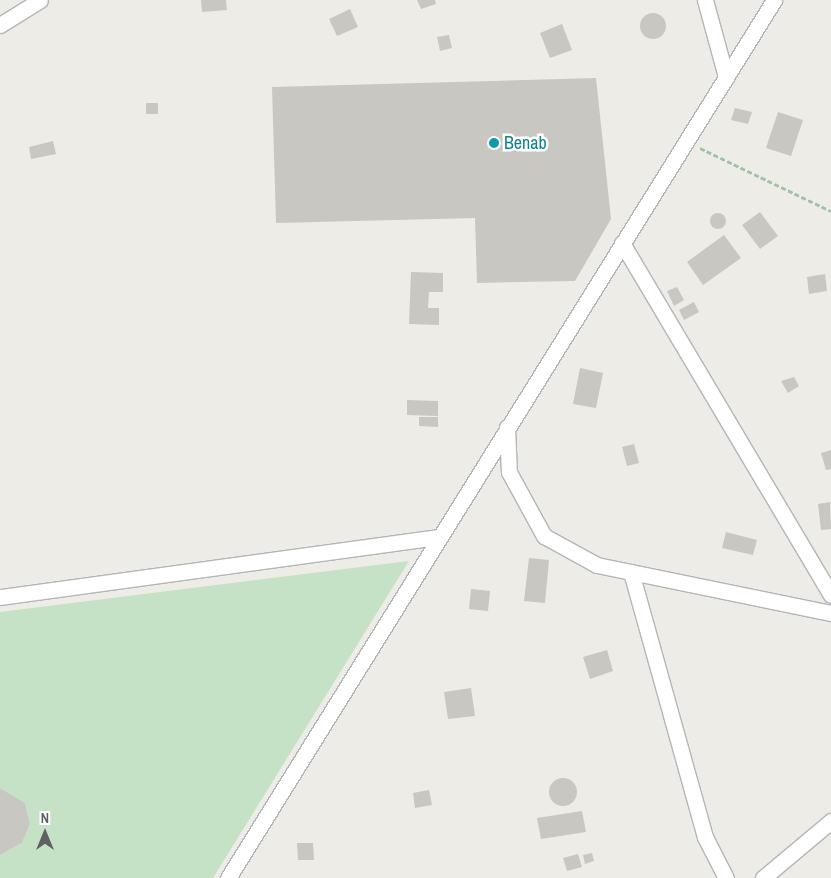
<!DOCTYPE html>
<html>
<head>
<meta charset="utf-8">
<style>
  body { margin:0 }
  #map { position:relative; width:831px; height:878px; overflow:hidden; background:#eeece6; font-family:"Archivo Narrow",sans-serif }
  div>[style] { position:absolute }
  .green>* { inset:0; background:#c6e2c6 }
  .building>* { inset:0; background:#c9c7c2 }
  .round { border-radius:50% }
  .path>* { height:3px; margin-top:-1.5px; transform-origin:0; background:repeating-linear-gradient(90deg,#9fc2a9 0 5px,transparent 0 7.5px) }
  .roads { filter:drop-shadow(1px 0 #b3b6b9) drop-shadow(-1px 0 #b3b6b9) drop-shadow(0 1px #b3b6b9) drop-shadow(0 -1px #b3b6b9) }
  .minor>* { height:15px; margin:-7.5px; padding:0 7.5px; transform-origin:7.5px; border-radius:7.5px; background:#fff }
  .dots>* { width:14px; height:14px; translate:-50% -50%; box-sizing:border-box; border:2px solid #fff; border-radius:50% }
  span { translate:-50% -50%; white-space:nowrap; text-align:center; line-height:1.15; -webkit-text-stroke:5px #fff; paint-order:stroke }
  .culture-label { font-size:18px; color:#0d838f }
  .left { translate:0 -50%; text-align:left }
  .north { position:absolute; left:20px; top:808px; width:50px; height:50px; -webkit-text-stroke:4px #fff; paint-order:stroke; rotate:0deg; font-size:14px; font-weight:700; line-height:20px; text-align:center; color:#5d6164 }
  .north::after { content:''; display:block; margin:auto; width:18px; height:22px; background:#5d6164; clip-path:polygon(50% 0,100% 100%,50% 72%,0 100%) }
</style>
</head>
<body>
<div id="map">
  <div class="green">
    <i style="clip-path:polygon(409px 561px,213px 878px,0 878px,0 855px,22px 843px,30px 824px,25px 803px,0 788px,0 612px)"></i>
  </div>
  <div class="building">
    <i style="clip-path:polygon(201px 0,226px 0,227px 10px,202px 12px)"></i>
    <i style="clip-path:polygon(417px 0,435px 0,436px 4px,421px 9px)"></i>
    <i style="clip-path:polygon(350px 9px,358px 27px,337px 36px,329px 19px)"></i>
    <i class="round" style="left:640px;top:13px;width:26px;height:26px"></i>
    <i style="clip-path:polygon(562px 24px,572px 50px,550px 58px,540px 33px)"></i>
    <i style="clip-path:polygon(449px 35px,452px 48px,440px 51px,437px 37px)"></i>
    <i style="clip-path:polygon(596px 78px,611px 219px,575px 281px,477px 283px,475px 218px,276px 223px,272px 87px)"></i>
    <i style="clip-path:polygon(146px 103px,158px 103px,158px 114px,146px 114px)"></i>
    <i style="clip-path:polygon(735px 108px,752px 112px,748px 124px,731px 120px)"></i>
    <i style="clip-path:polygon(778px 112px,803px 120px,791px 156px,766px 148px)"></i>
    <i style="clip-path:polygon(53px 141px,56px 154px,31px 159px,29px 147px)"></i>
    <i style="clip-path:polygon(760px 212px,778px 236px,760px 249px,742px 225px)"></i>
    <i class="round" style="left:710px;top:213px;width:16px;height:16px"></i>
    <i style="clip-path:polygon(724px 235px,741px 258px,703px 285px,687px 262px)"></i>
    <i style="clip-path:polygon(411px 272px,443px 273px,443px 292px,429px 292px,428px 308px,439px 308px,439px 325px,409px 324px)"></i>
    <i style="clip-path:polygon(825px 274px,827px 291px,809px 294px,807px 277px)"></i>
    <i style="clip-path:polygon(677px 287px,684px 300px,674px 306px,667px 291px)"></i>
    <i style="clip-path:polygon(694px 302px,699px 312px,684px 320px,679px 310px)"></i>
    <i style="clip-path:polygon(580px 368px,603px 373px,596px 408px,573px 404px)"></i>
    <i style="clip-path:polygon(794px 377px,799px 386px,788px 393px,781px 381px)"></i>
    <i style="clip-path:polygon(407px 400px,438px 401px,438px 416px,407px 415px)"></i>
    <i style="clip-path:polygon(419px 417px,438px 417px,438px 427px,419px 426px)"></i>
    <i style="clip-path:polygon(634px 444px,639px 463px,627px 466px,622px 447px)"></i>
    <i style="clip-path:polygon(831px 450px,831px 469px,826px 470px,821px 453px)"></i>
    <i style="clip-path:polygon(830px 502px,831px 529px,821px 530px,818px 504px)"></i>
    <i style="clip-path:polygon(726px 532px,757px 540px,753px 555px,722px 548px)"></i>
    <i style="clip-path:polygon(529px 558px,549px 560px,545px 603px,524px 601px)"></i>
    <i style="clip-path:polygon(471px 589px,490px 591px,488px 611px,469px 609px)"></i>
    <i style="clip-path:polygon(607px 650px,613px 671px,590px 679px,583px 657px)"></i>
    <i style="clip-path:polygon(471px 688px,475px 716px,448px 719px,444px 692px)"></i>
    <i class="round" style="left:549px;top:778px;width:28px;height:28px"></i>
    <i style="clip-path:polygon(0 788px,25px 803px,30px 824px,22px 843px,0 855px)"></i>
    <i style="clip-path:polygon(429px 790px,432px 805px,415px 808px,413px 793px)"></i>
    <i style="clip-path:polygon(582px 811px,586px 832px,541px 839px,537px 818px)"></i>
    <i style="clip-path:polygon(297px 843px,313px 843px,314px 860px,298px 860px)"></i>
    <i style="clip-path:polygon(592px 853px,594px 861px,585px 864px,583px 855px)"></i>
    <i style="clip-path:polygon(578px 854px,582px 867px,567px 871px,563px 858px)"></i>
  </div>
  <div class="path">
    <i style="left:700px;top:148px;width:145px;rotate:25.7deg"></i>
  </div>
  <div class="roads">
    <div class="minor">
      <i style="left:705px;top:0;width:80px;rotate:74.7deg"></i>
      <i style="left:0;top:25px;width:47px;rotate:-32deg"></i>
      <i style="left:622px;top:243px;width:409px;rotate:59.3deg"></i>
      <i style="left:507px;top:427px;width:45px;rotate:87.5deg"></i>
      <i style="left:509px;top:472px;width:73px;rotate:61.3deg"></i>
      <i style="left:544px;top:536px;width:60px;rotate:28.7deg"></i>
      <i style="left:597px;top:565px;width:239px;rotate:11.6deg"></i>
      <i style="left:631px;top:572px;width:275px;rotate:74.4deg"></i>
      <i style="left:705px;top:837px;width:46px;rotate:62.9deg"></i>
      <i style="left:0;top:597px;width:443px;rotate:-7.8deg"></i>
      <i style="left:228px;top:878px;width:1034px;rotate:-58.12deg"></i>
      <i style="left:763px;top:878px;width:89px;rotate:-40deg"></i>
    </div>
  </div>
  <div class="dots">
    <i style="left:494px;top:143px;background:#0f9aa8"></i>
  </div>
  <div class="culture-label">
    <span class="left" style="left:504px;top:143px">Benab</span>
  </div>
  <div class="north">N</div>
</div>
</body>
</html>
